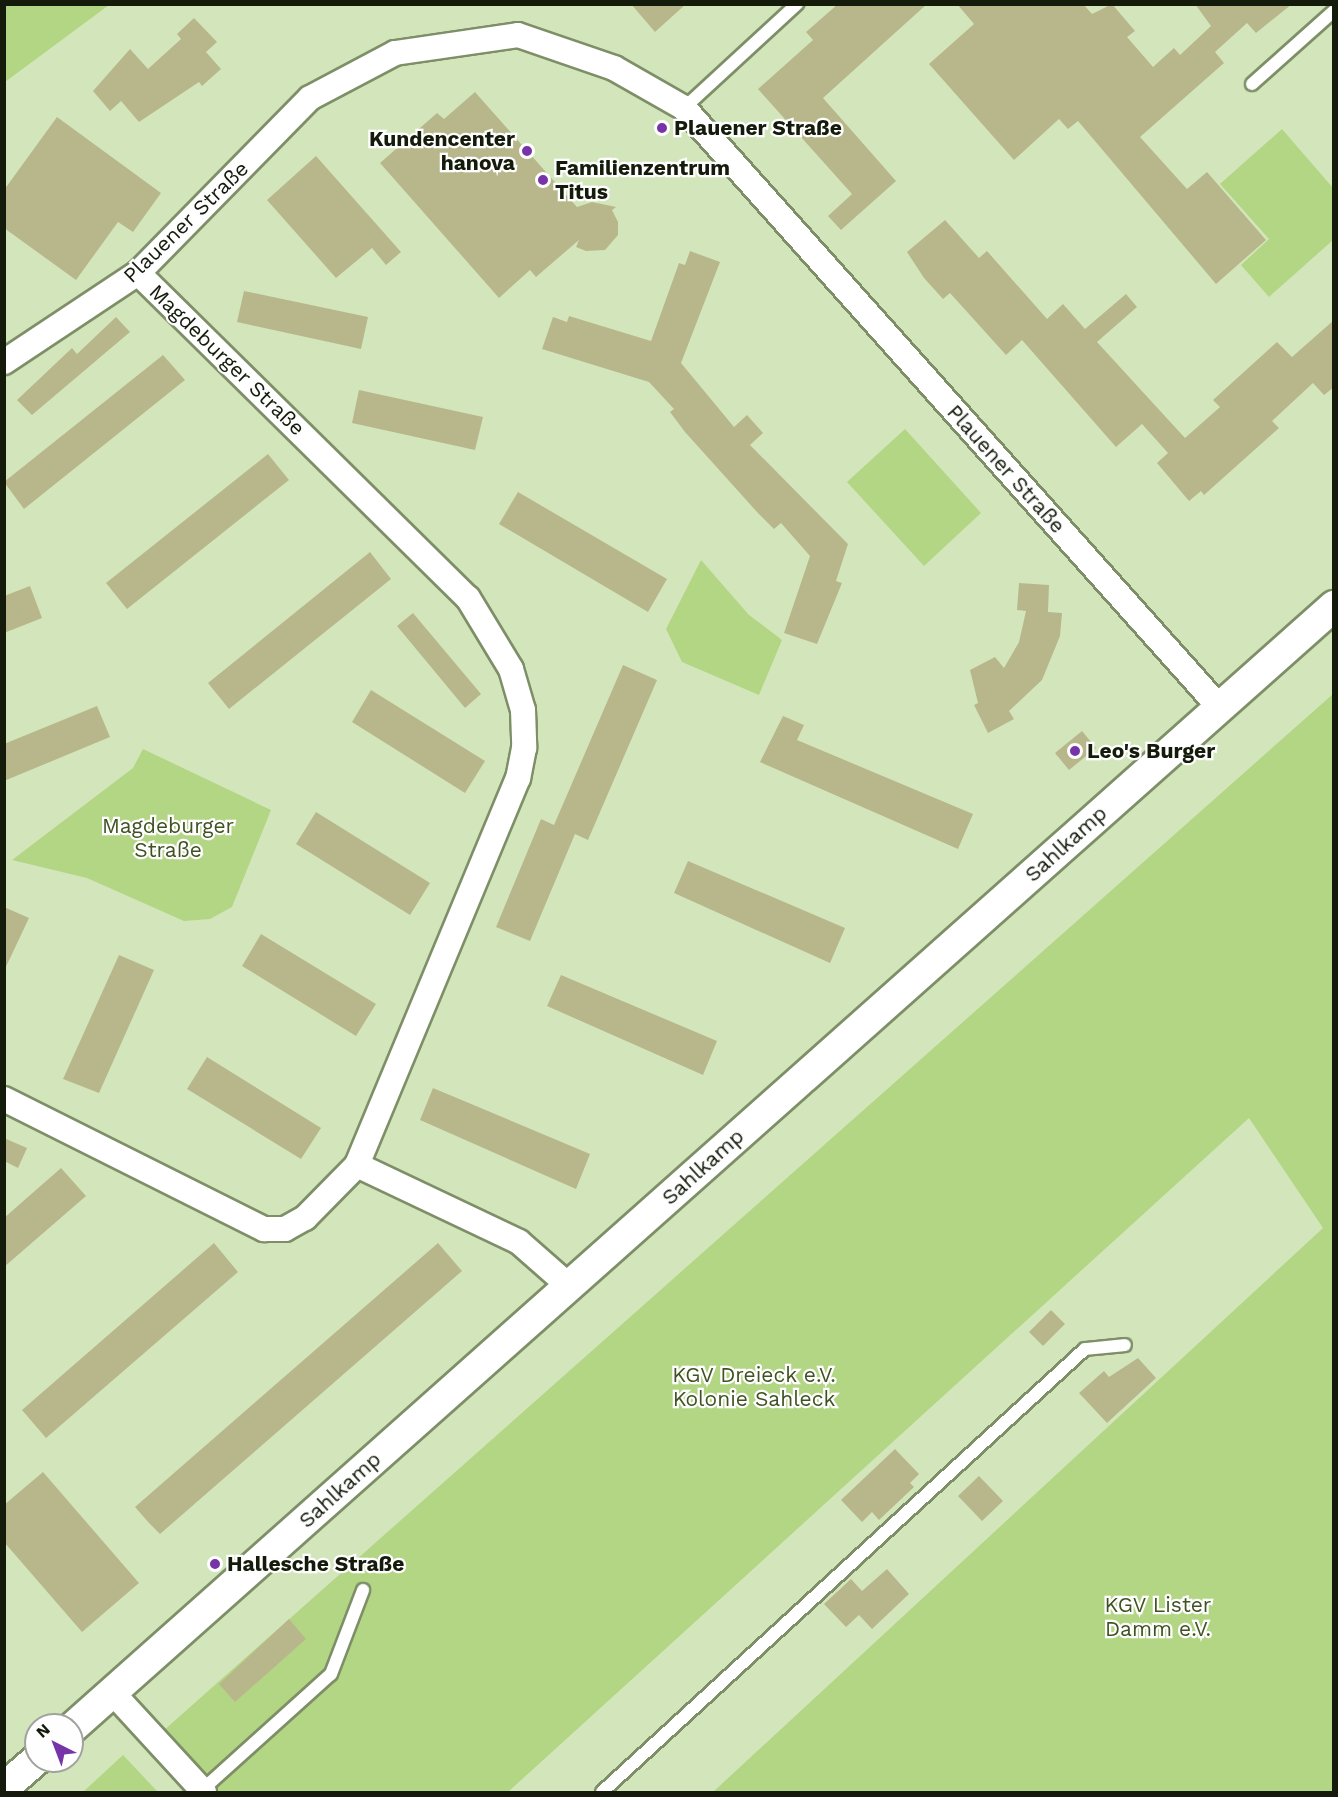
<!DOCTYPE html>
<html>
<head>
<meta charset="utf-8">
<style>
  body { margin:0 }
  #map { position:relative; width:1338px; height:1797px; overflow:hidden; background:#d3e6bb; font-family:"Work Sans",sans-serif }
  div>[style] { position:absolute }
  .green>* { inset:0; background:#b3d684 }
  .building>* { inset:0; background:#b8b78b }
  .roads { filter:drop-shadow(2px 0 #7e8f68) drop-shadow(-2px 0 #7e8f68) drop-shadow(0 2px #7e8f68) drop-shadow(0 -2px #7e8f68) }
  .service>* { height:12px; margin:-6px; padding:0 6px; transform-origin:6px; border-radius:6px; background:#fff }
  .minor>* { height:24px; margin:-12px; padding:0 12px; transform-origin:12px; border-radius:12px; background:#fff }
  .tertiary>* { height:30px; margin:-15px; padding:0 15px; transform-origin:15px; border-radius:15px; background:#fff }
  .dots>* { width:16px; height:16px; translate:-50% -50%; box-sizing:border-box; border:3px solid #fefefe; border-radius:50% }
  span { translate:-50% -50%; white-space:nowrap; text-align:center; line-height:1.15; -webkit-text-stroke:4.5px #fefefe; paint-order:stroke }
  .poi-label { font-size:21px; color:#141b0b; font-weight:700 }
  .left { translate:0 -50%; text-align:left }
  .right { translate:-100% -50%; text-align:right }
  .street-label { font-size:21px; color:#141b0b }
  .park-label { font-size:21px; color:#405222 }
  .frame { position:absolute; inset:0; border:6px solid #141b0b; pointer-events:none }
  .north { position:absolute; left:24px; top:1713px; width:60px; height:60px; box-sizing:border-box; background:#fefefe; border:2px solid #a0a39d; border-radius:50%; rotate:318deg; font-size:16px; font-weight:700; line-height:24px; text-align:center; color:#141b0b }
  .north::after { content:''; display:block; margin:auto; width:21px; height:27px; background:#7734a8; clip-path:polygon(50% 0,100% 100%,50% 72%,0 100%) }
</style>
</head>
<body>
<div id="map">
  <div class="green">
    <i style="clip-path:polygon(5px 4px,109px 4px,109px 5px,5px 82px)"></i>
    <i style="clip-path:polygon(1282px 129px,1333px 188px,1333px 240px,1269px 297px,1241px 265px,1269px 239px,1220px 184px)"></i>
    <i style="clip-path:polygon(905px 429px,981px 513px,924px 566px,847px 482px)"></i>
    <i style="clip-path:polygon(701px 560px,749px 615px,782px 640px,759px 695px,682px 662px,666px 629px)"></i>
    <i style="clip-path:polygon(1333px 694px,1333px 1792px,713px 1792px,1323px 1228px,1249px 1118px,508px 1792px,218px 1792px,163px 1731px)"></i>
    <i style="clip-path:polygon(143px 749px,271px 810px,232px 907px,210px 919px,184px 921px,87px 878px,12px 860px,133px 768px)"></i>
    <i style="clip-path:polygon(123px 1755px,158px 1792px,83px 1792px)"></i>
  </div>
  <div class="building">
    <i style="clip-path:polygon(631px 4px,686px 4px,655px 32px)"></i>
    <i style="clip-path:polygon(838px 4px,927px 4px,823px 98px,896px 181px,841px 230px,828px 216px,852px 194px,758px 89px,813px 40px,806px 32px)"></i>
    <i style="clip-path:polygon(957px 4px,1083px 4px,1092px 14px,1112px 4px,1135px 31px,1127px 37px,1153px 67px,1174px 48px,1180px 55px,1211px 26px,1195px 4px,1292px 4px,1256px 33px,1247px 23px,1215px 52px,1224px 63px,1140px 137px,1187px 189px,1207px 172px,1266px 240px,1216px 284px,1078px 121px,1068px 129px,1059px 119px,1014px 160px,929px 64px,974px 24px)"></i>
    <i style="clip-path:polygon(194px 18px,217px 42px,206px 52px,221px 69px,202px 86px,199px 82px,139px 122px,121px 101px,110px 111px,93px 91px,130px 49px,148px 69px,181px 39px,177px 34px)"></i>
    <i style="clip-path:polygon(475px 92px,577px 207px,592px 202px,616px 207px,612px 210px,618px 222px,618px 235px,605px 250px,586px 251px,576px 247px,579px 240px,536px 277px,530px 270px,499px 298px,380px 163px,437px 113px,444px 119px)"></i>
    <i style="clip-path:polygon(57px 117px,161px 193px,133px 232px,118px 222px,76px 280px,4px 228px,4px 190px)"></i>
    <i style="clip-path:polygon(316px 156px,401px 252px,386px 265px,372px 248px,336px 278px,267px 200px)"></i>
    <i style="clip-path:polygon(945px 220px,979px 258px,987px 251px,1047px 319px,1063px 304px,1085px 329px,1126px 294px,1137px 307px,1097px 342px,1185px 438px,1220px 407px,1213px 400px,1277px 342px,1292px 357px,1334px 320px,1334px 387px,1324px 395px,1313px 383px,1272px 421px,1279px 428px,1204px 495px,1201px 491px,1189px 501px,1157px 463px,1168px 453px,1142px 424px,1116px 447px,1022px 340px,1006px 355px,950px 293px,943px 299px,924px 278px,907px 252px)"></i>
    <i style="clip-path:polygon(690px 251px,720px 262px,681px 363px,734px 427px,747px 415px,763px 433px,750px 445px,848px 544px,836px 581px,842px 583px,817px 644px,784px 633px,810px 556px,781px 523px,774px 529px,757px 512px,685px 432px,670px 412px,674px 409px,649px 382px,542px 349px,553px 317px,567px 322px,569px 316px,651px 341px,679px 263px,685px 265px)"></i>
    <i style="clip-path:polygon(244px 291px,368px 317px,361px 349px,237px 322px)"></i>
    <i style="clip-path:polygon(116px 317px,130px 332px,32px 415px,17px 400px,72px 348px,77px 354px)"></i>
    <i style="clip-path:polygon(163px 355px,185px 380px,24px 509px,4px 482px)"></i>
    <i style="clip-path:polygon(359px 390px,483px 417px,475px 450px,352px 423px)"></i>
    <i style="clip-path:polygon(268px 454px,289px 480px,127px 609px,106px 583px)"></i>
    <i style="clip-path:polygon(518px 492px,667px 579px,648px 612px,499px 524px)"></i>
    <i style="clip-path:polygon(370px 552px,391px 579px,229px 709px,208px 683px)"></i>
    <i style="clip-path:polygon(1019px 583px,1049px 585px,1048px 612px,1062px 613px,1060px 636px,1042px 680px,1009px 711px,1014px 719px,988px 733px,974px 705px,978px 703px,970px 670px,995px 657px,1004px 668px,1019px 642px,1026px 611px,1017px 610px)"></i>
    <i style="clip-path:polygon(30px 586px,42px 618px,4px 633px,4px 596px)"></i>
    <i style="clip-path:polygon(413px 613px,481px 694px,465px 708px,397px 626px)"></i>
    <i style="clip-path:polygon(623px 665px,657px 680px,588px 840px,575px 834px,530px 941px,496px 927px,541px 819px,554px 825px)"></i>
    <i style="clip-path:polygon(371px 690px,485px 761px,465px 793px,352px 722px)"></i>
    <i style="clip-path:polygon(97px 706px,110px 737px,4px 781px,4px 744px)"></i>
    <i style="clip-path:polygon(783px 716px,804px 725px,797px 740px,973px 814px,958px 849px,760px 762px)"></i>
    <i style="clip-path:polygon(1082px 731px,1096px 748px,1069px 770px,1055px 753px)"></i>
    <i style="clip-path:polygon(316px 812px,430px 883px,410px 915px,296px 844px)"></i>
    <i style="clip-path:polygon(688px 861px,845px 928px,830px 963px,674px 893px)"></i>
    <i style="clip-path:polygon(4px 907px,29px 918px,4px 971px)"></i>
    <i style="clip-path:polygon(261px 934px,376px 1004px,356px 1036px,242px 966px)"></i>
    <i style="clip-path:polygon(119px 955px,154px 970px,99px 1093px,63px 1079px)"></i>
    <i style="clip-path:polygon(561px 975px,717px 1041px,703px 1075px,547px 1006px)"></i>
    <i style="clip-path:polygon(207px 1057px,321px 1128px,301px 1159px,187px 1089px)"></i>
    <i style="clip-path:polygon(433px 1088px,590px 1154px,576px 1189px,420px 1120px)"></i>
    <i style="clip-path:polygon(4px 1138px,27px 1148px,18px 1168px,4px 1161px)"></i>
    <i style="clip-path:polygon(61px 1168px,86px 1196px,4px 1267px,4px 1218px)"></i>
    <i style="clip-path:polygon(214px 1243px,238px 1272px,46px 1438px,22px 1410px)"></i>
    <i style="clip-path:polygon(438px 1243px,462px 1271px,160px 1534px,149px 1523px,135px 1507px)"></i>
    <i style="clip-path:polygon(1051px 1310px,1065px 1324px,1043px 1346px,1029px 1332px)"></i>
    <i style="clip-path:polygon(1138px 1358px,1156px 1378px,1107px 1423px,1079px 1393px,1104px 1371px,1109px 1377px)"></i>
    <i style="clip-path:polygon(895px 1449px,919px 1474px,910px 1483px,914px 1487px,879px 1520px,872px 1512px,862px 1522px,841px 1500px)"></i>
    <i style="clip-path:polygon(43px 1472px,139px 1583px,82px 1632px,4px 1542px,4px 1505px)"></i>
    <i style="clip-path:polygon(979px 1476px,1003px 1501px,982px 1521px,958px 1496px)"></i>
    <i style="clip-path:polygon(887px 1569px,909px 1594px,872px 1629px,859px 1615px,846px 1627px,824px 1604px,851px 1579px,862px 1591px)"></i>
    <i style="clip-path:polygon(289px 1619px,306px 1639px,235px 1702px,219px 1684px)"></i>
  </div>
  <div class="roads">
    <div class="service">
      <i style="left:1252px;top:84px;width:110px;rotate:-41.7deg"></i>
      <i style="left:684px;top:108px;width:154px;rotate:-42.6deg"></i>
      <i style="left:202px;top:1790px;width:173px;rotate:-42deg"></i>
      <i style="left:331px;top:1674px;width:90px;rotate:-69.1deg"></i>
      <i style="left:602px;top:1792px;width:655px;rotate:-42.53deg"></i>
      <i style="left:1085px;top:1349px;width:40px;rotate:-5.7deg"></i>
    </div>
    <div class="minor">
      <i style="left:138px;top:273px;width:463px;rotate:44.6deg"></i>
      <i style="left:468px;top:598px;width:83px;rotate:58.8deg"></i>
      <i style="left:511px;top:669px;width:43px;rotate:73.7deg"></i>
      <i style="left:523px;top:710px;width:38px;rotate:88deg"></i>
      <i style="left:524px;top:748px;width:31px;rotate:101deg"></i>
      <i style="left:518px;top:778px;width:419px;rotate:112.6deg"></i>
      <i style="left:4px;top:362px;width:161px;rotate:-33.6deg"></i>
      <i style="left:138px;top:273px;width:245px;rotate:-45.5deg"></i>
      <i style="left:310px;top:98px;width:96px;rotate:-27.9deg"></i>
      <i style="left:395px;top:53px;width:124px;rotate:-8.3deg"></i>
      <i style="left:518px;top:35px;width:102px;rotate:19deg"></i>
      <i style="left:614px;top:68px;width:81px;rotate:29.7deg"></i>
      <i style="left:684px;top:108px;width:805px;rotate:48.22deg"></i>
      <i style="left:4px;top:1099px;width:291px;rotate:26.6deg"></i>
      <i style="left:264px;top:1229px;width:21px"></i>
      <i style="left:285px;top:1229px;width:23px;rotate:-29deg"></i>
      <i style="left:305px;top:1218px;width:74px;rotate:-45.5deg"></i>
      <i style="left:357px;top:1165px;width:179px;rotate:25.4deg"></i>
      <i style="left:519px;top:1242px;width:67px;rotate:41.3deg"></i>
      <i style="left:112px;top:1692px;width:136px;rotate:47.4deg"></i>
    </div>
    <div class="tertiary">
      <i style="left:72px;top:1728px;width:1689px;rotate:-41.64deg"></i>
      <i style="left:4px;top:1788px;width:43px;rotate:-41.2deg"></i>
    </div>
  </div>
  <div class="dots">
    <i style="left:662px;top:128px;background:#7734a8"></i>
    <i style="left:527px;top:151px;background:#7734a8"></i>
    <i style="left:543px;top:180px;background:#7734a8"></i>
    <i style="left:1075px;top:751px;background:#7734a8"></i>
    <i style="left:215px;top:1564px;background:#7734a8"></i>
  </div>
  <div class="poi-label">
    <span class="left" style="left:674px;top:128px">Plauener Straße</span>
    <span class="right" style="left:515px;top:151px">Kundencenter<br>hanova</span>
    <span class="left" style="left:555px;top:180px">Familienzentrum<br>Titus</span>
    <span class="left" style="left:1087px;top:751px">Leo's Burger</span>
    <span class="left" style="left:227px;top:1564px">Hallesche Straße</span>
  </div>
  <div class="street-label">
    <span style="left:186px;top:222px;rotate:-44deg">Plauener Straße</span>
    <span style="left:227px;top:360px;rotate:44deg">Magdeburger Straße</span>
    <span style="left:1006px;top:469px;rotate:48deg">Plauener Straße</span>
    <span style="left:1066px;top:844px;rotate:-42deg">Sahlkamp</span>
    <span style="left:703px;top:1167px;rotate:-42deg">Sahlkamp</span>
    <span style="left:340px;top:1490px;rotate:-42deg">Sahlkamp</span>
  </div>
  <div class="park-label">
    <span style="left:168px;top:838px">Magdeburger<br>Straße</span>
    <span style="left:754px;top:1387px">KGV Dreieck e.V.<br>Kolonie Sahleck</span>
    <span style="left:1158px;top:1617px">KGV Lister<br>Damm e.V.</span>
  </div>
  <div class="frame"></div>
  <div class="north">N</div>
</div>
</body>
</html>
